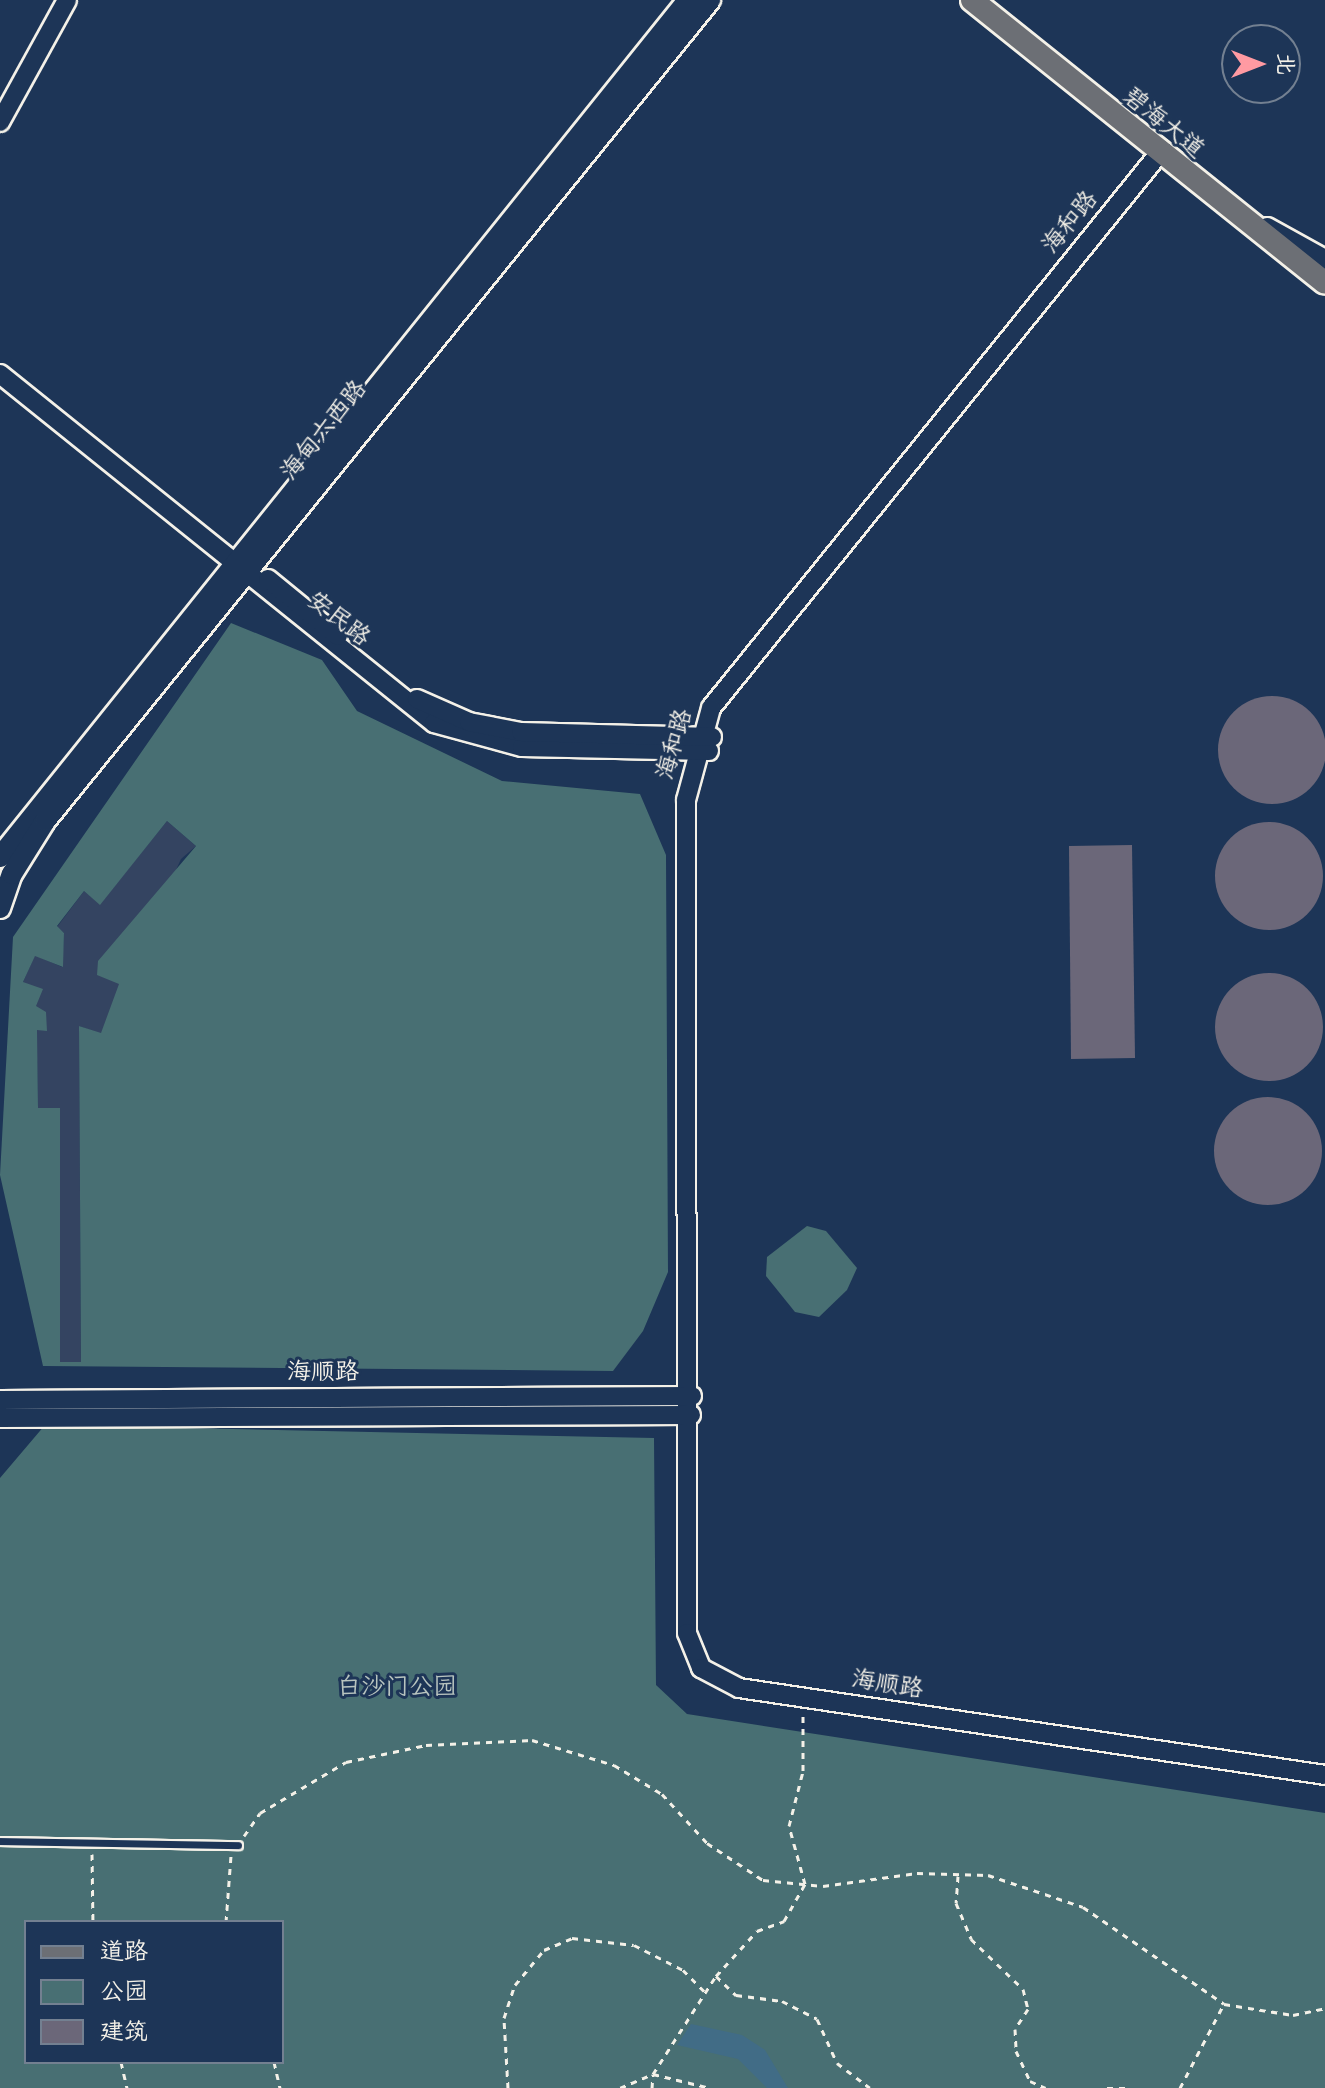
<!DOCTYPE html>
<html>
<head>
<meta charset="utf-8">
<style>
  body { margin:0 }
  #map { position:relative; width:1325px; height:2088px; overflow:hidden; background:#1d3557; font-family:Dekko,"LXGW WenKai TC",sans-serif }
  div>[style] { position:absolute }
  .built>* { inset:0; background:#344461 }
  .green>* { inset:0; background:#486f73 }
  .water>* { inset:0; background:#416c86 }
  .building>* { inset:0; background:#6b6779 }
  .round { border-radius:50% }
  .path>* { height:3px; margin-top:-1.5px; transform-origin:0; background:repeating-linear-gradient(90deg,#f4f1e8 0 6px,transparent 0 12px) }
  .roads { filter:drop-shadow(2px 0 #f4f1e8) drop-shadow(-2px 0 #f4f1e8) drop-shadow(0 2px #f4f1e8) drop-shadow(0 -2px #f4f1e8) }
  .service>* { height:7px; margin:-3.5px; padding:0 3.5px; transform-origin:3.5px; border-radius:3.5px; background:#1d3557 }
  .tertiary>* { height:18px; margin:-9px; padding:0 9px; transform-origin:9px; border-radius:9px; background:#1d3557 }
  .secondary>* { height:20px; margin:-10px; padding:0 10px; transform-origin:10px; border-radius:10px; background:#1d3557 }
  .primary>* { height:22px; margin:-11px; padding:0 11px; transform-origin:11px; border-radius:11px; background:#6c6f75 }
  span { translate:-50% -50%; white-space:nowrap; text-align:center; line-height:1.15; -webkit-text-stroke:6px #1d3557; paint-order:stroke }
  .street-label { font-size:24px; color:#f4f1e8 }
  .park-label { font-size:24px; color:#b8c4bf }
  .legend { position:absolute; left:24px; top:1920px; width:260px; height:144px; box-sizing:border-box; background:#1d3557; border:2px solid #738091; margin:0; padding:10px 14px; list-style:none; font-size:24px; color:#f4f1e8 }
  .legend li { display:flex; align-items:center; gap:16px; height:40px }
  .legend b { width:40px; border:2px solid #738091 }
  .north { position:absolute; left:1221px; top:24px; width:80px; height:80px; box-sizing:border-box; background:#1d3557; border:2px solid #738091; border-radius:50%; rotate:90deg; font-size:22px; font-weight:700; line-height:32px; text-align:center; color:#f4f1e8 }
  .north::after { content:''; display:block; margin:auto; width:28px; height:36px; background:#ff9aa2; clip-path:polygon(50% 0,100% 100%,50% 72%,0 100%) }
</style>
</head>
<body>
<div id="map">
  <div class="built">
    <i style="clip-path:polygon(167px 821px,196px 846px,181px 859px,101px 1034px,79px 1026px,81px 1362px,60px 1362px,60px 1109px,38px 1109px,36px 1006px,23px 982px,35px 955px,62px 967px,64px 933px,57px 927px,84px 891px,100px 904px)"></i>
  </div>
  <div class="green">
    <i style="clip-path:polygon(evenodd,231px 623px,322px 660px,357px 711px,502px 781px,640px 794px,666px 855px,668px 1272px,643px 1331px,613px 1371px,43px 1366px,0 1175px,13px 937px,231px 623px,167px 821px,196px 846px,98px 961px,97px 975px,119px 984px,101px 1033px,79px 1026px,81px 1362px,60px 1362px,60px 1108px,38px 1108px,37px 1030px,47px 1031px,46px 1012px,36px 1006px,43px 989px,23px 982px,35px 956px,63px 967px,64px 933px,57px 926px,84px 891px,100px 905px,167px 821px)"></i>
    <i style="clip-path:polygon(807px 1226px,826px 1231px,857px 1268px,847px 1290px,819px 1317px,795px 1312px,766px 1276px,767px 1257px)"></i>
    <i style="clip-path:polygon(evenodd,45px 1425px,654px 1438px,656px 1685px,687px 1714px,1325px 1813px,1325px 2088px,0 2088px,0 1478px,45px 1425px,26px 1922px,282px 1922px,282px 2062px,26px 2062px,26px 1922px)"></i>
  </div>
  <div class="water">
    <i style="clip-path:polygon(691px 2024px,742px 2035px,765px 2050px,788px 2088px,767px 2088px,738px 2059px,677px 2045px)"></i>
  </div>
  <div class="building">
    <i class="round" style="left:1218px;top:696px;width:108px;height:108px"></i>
    <i class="round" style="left:1215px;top:822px;width:108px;height:108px"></i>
    <i style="clip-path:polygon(1132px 845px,1135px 1058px,1071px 1059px,1069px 846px)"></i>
    <i class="round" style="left:1215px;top:973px;width:108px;height:108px"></i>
    <i class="round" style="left:1214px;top:1097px;width:108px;height:108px"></i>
  </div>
  <div class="path">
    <i style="left:244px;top:1836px;width:28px;rotate:-55deg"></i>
    <i style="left:260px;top:1813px;width:100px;rotate:-30.7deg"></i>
    <i style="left:346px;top:1762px;width:82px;rotate:-12deg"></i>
    <i style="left:426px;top:1745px;width:106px;rotate:-2.7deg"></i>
    <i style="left:532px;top:1740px;width:86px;rotate:17deg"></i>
    <i style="left:614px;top:1765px;width:56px;rotate:31.1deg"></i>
    <i style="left:662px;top:1794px;width:67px;rotate:47.4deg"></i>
    <i style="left:707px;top:1843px;width:67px;rotate:33.5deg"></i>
    <i style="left:763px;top:1880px;width:60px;rotate:5.7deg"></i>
    <i style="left:823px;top:1886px;width:95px;rotate:-7.9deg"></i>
    <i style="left:917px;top:1873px;width:71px;rotate:1.6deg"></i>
    <i style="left:988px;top:1875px;width:100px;rotate:18.6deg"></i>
    <i style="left:1083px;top:1907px;width:171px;rotate:34.5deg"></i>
    <i style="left:1224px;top:2004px;width:70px;rotate:9.1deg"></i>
    <i style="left:1293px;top:2015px;width:33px;rotate:-12deg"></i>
    <i style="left:92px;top:1854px;width:68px;rotate:89.2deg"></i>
    <i style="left:958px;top:1876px;width:27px;rotate:94deg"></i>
    <i style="left:956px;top:1903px;width:39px;rotate:67deg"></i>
    <i style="left:971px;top:1939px;width:72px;rotate:43.9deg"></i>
    <i style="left:1023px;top:1989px;width:21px;rotate:76deg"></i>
    <i style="left:1028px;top:2009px;width:24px;rotate:123deg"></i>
    <i style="left:1015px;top:2029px;width:22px;rotate:87deg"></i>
    <i style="left:1016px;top:2051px;width:33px;rotate:65deg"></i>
    <i style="left:1030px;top:2081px;width:17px;rotate:24deg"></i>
    <i style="left:226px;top:1922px;width:67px;rotate:-85.7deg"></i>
    <i style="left:716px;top:1976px;width:28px;rotate:44deg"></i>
    <i style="left:736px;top:1995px;width:46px;rotate:7.4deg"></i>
    <i style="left:782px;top:2001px;width:39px;rotate:27deg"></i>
    <i style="left:817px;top:2019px;width:48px;rotate:65.6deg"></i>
    <i style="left:837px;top:2063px;width:41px;rotate:37.1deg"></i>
    <i style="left:121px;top:2062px;width:27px;rotate:77deg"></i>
    <i style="left:274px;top:2062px;width:27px;rotate:77deg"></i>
    <i style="left:508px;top:2088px;width:70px;rotate:-93.3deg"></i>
    <i style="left:504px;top:2018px;width:35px;rotate:-72deg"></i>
    <i style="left:515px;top:1985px;width:45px;rotate:-50.4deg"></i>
    <i style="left:544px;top:1950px;width:30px;rotate:-23deg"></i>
    <i style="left:572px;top:1938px;width:62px;rotate:6.4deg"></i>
    <i style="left:634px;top:1945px;width:55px;rotate:27deg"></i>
    <i style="left:683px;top:1970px;width:30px;rotate:45deg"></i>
    <i style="left:620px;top:2088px;width:36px;rotate:-23deg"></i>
    <i style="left:653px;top:2074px;width:59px;rotate:13.8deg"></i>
    <i style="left:652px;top:2088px;width:14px;rotate:-86deg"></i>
    <i style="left:653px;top:2074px;width:117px;rotate:-57.3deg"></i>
    <i style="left:716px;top:1976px;width:61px;rotate:-47.7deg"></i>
    <i style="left:757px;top:1931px;width:29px;rotate:-20deg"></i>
    <i style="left:784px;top:1921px;width:43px;rotate:-60.4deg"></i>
    <i style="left:805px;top:1884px;width:60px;rotate:-105.4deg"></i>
    <i style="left:789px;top:1826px;width:57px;rotate:-75.7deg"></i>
    <i style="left:803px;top:1771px;width:58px;rotate:-90deg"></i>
    <i style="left:1107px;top:2088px;width:19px"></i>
    <i style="left:1180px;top:2088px;width:95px;rotate:-62.4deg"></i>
  </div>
  <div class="roads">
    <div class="service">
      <i style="left:0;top:1841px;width:238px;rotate:1deg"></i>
    </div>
    <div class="tertiary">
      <i style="left:0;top:122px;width:139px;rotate:-61.2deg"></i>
      <i style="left:1162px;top:150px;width:717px;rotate:128.95deg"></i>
      <i style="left:711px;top:708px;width:95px;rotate:105.2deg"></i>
      <i style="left:686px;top:800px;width:833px;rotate:89.93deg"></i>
      <i style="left:687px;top:1633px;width:38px;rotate:68deg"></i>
      <i style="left:701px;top:1668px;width:43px;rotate:27.8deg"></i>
      <i style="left:739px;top:1688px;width:592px;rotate:8.44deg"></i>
      <i style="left:0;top:374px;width:557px;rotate:38.8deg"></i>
      <i style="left:434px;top:723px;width:91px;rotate:15.3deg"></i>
      <i style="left:522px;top:747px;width:187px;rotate:1.2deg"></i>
      <i style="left:268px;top:579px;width:90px;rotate:39.2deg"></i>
      <i style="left:417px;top:699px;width:57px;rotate:23.9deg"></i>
      <i style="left:469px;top:722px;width:53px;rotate:10.9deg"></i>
      <i style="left:521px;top:732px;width:191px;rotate:1.5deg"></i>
      <i style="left:0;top:1400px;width:692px;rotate:-0.33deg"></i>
      <i style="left:0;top:1418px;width:691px;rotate:-0.25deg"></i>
    </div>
    <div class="secondary">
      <i style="left:1267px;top:228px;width:66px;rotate:28.9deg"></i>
      <i style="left:0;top:857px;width:1099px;rotate:-51.24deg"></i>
      <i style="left:0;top:908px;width:36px;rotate:-71deg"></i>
      <i style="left:12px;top:874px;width:62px;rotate:-58.1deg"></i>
      <i style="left:45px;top:821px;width:1057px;rotate:-50.99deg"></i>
    </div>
    <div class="primary">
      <i style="left:972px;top:0;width:452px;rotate:38.7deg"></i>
    </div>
  </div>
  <div class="street-label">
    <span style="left:1162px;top:125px;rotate:39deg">碧海大道</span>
    <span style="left:1072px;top:224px;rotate:-51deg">海和路</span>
    <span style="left:326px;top:432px;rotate:-51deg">海甸六西路</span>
    <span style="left:337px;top:621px;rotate:38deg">安民路</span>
    <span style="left:677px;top:745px;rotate:-74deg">海和路</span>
    <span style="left:323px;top:1375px">海顺路</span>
    <span style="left:887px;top:1687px;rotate:9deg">海顺路</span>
  </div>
  <div class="park-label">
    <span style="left:397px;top:1690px">白沙门公园</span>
  </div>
  <ul class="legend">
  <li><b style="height:10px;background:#6c6f75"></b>道路</li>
  <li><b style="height:22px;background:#486f73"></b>公园</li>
  <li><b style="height:22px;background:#6b6779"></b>建筑</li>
  </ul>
  <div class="north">北</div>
</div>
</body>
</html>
